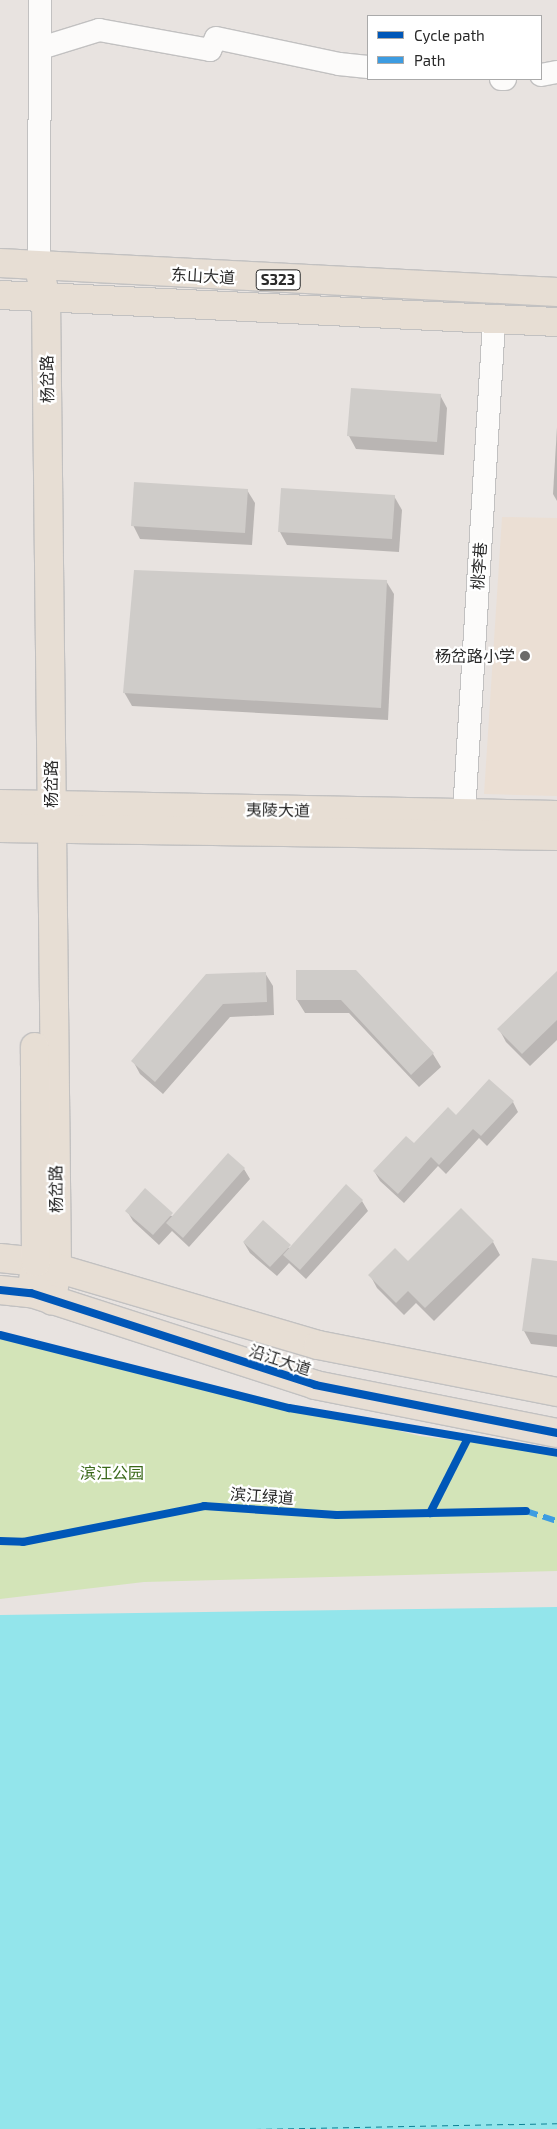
<!DOCTYPE html>
<html>
<head>
<meta charset="utf-8">
<style>
  body { margin:0 }
  #map { position:relative; width:557px; height:2129px; overflow:hidden; background:#e8e3e0; font-family:"Exo 2","Noto Sans SC",sans-serif }
  div>[style] { position:absolute }
  .education>* { inset:0; background:#ebdfd4 }
  .green>* { inset:0; background:#d3e4b8 }
  .water>* { inset:0; background:#93e5eb }
  .shadow>* { inset:0; background:#0003 }
  .ferry>* { height:1px; margin-top:-0.5px; transform-origin:0; background:repeating-linear-gradient(90deg,#0c8196 0 6px,transparent 0 11px) }
  .building>* { inset:0; background:#cfccc9 }
  .roads { filter:drop-shadow(1px 0 #c2c1c1) drop-shadow(-1px 0 #c2c1c1) drop-shadow(0 1px #c2c1c1) drop-shadow(0 -1px #c2c1c1) }
  .minor>* { height:22px; margin:-11px; padding:0 11px; transform-origin:11px; border-radius:11px; background:#fcfbfa }
  .major>* { height:28px; margin:-14px; padding:0 14px; transform-origin:14px; border-radius:14px; background:#e7ded4 }
  .quiet>* { height:6px; margin-top:-3px; transform-origin:0; background:repeating-linear-gradient(90deg,#3d9ce1 0 12px,transparent 0 18px) }
  .cycleway>* { height:8px; margin:-4px; padding:0 4px; transform-origin:4px; border-radius:4px; background:#0057b8 }
  .dots>* { width:14px; height:14px; translate:-50% -50%; box-sizing:border-box; border:2px solid #fff; border-radius:50% }
  span { translate:-50% -50%; white-space:nowrap; text-align:center; line-height:1.15; -webkit-text-stroke:4.5px #fff; paint-order:stroke }
  .shield-label span { padding:1px 4px; background:#fff; border:1px solid; border-radius:4px; -webkit-text-stroke-width:0 }
  .shield-label { font-size:15px; color:#2a2a2a; font-weight:700 }
  .street-label { font-size:16px; color:#2a2a2a }
  .poi-label { font-size:16px; color:#2a2a2a }
  .right { translate:-100% -50%; text-align:right }
  .park-label { font-size:16px; color:#396819 }
  .legend { position:absolute; left:367px; top:15px; width:175px; height:65px; box-sizing:border-box; background:#fff; border:1px solid #aaa; margin:0; padding:6px 9px; list-style:none; font-size:15px; color:#2a2a2a }
  .legend li { display:flex; align-items:center; gap:10px; height:25px }
  .legend b { width:25px; border:1px solid #aaa }
</style>
</head>
<body>
<div id="map">
  <div class="education">
    <i style="clip-path:polygon(502px 517px,557px 518px,557px 796px,484px 794px)"></i>
  </div>
  <div class="green">
    <i style="clip-path:polygon(0 1333px,420px 1436px,557px 1452px,557px 1571px,144px 1582px,0 1599px)"></i>
  </div>
  <div class="water">
    <i style="clip-path:polygon(557px 1607px,557px 2129px,0 2129px,0 1615px)"></i>
  </div>
  <div class="shadow">
    <i style="clip-path:polygon(440px 395px,447px 408px,444px 455px,356px 449px,349px 436px)"></i>
    <i style="clip-path:polygon(557px 427px,557px 501px,553px 494px)"></i>
    <i style="clip-path:polygon(247px 490px,255px 503px,252px 545px,140px 539px,133px 525px)"></i>
    <i style="clip-path:polygon(394px 496px,402px 510px,399px 552px,287px 545px,280px 532px)"></i>
    <i style="clip-path:polygon(386px 581px,394px 594px,388px 720px,132px 706px,124px 692px)"></i>
    <i style="clip-path:polygon(297px 971px,356px 971px,433px 1054px,441px 1067px,419px 1087px,349px 1013px,305px 1013px,297px 1000px)"></i>
    <i style="clip-path:polygon(265px 973px,273px 986px,274px 1015px,230px 1017px,163px 1094px,140px 1074px,133px 1061px)"></i>
    <i style="clip-path:polygon(557px 973px,557px 1040px,530px 1066px,506px 1042px,499px 1029px)"></i>
    <i style="clip-path:polygon(513px 1102px,518px 1112px,487px 1146px,479px 1138px,446px 1174px,438px 1166px,404px 1203px,380px 1181px,374px 1171px,456px 1116px)"></i>
    <i style="clip-path:polygon(244px 1169px,250px 1179px,189px 1247px,172px 1231px,159px 1245px,133px 1221px,127px 1211px,173px 1216px)"></i>
    <i style="clip-path:polygon(362px 1201px,368px 1211px,306px 1279px,289px 1263px,277px 1276px,250px 1253px,244px 1243px,291px 1248px)"></i>
    <i style="clip-path:polygon(493px 1242px,500px 1255px,434px 1321px,416px 1303px,404px 1315px,377px 1288px,370px 1275px)"></i>
    <i style="clip-path:polygon(557px 1262px,557px 1347px,531px 1344px,524px 1331px)"></i>
  </div>
  <div class="ferry">
    <i style="left:255px;top:2129px;width:302px;rotate:-1.1deg"></i>
  </div>
  <div class="building">
    <i style="clip-path:polygon(351px 388px,441px 394px,437px 442px,347px 436px)"></i>
    <i style="clip-path:polygon(134px 482px,248px 489px,245px 533px,131px 526px)"></i>
    <i style="clip-path:polygon(281px 488px,395px 495px,392px 539px,278px 532px)"></i>
    <i style="clip-path:polygon(134px 570px,387px 580px,381px 708px,123px 693px)"></i>
    <i style="clip-path:polygon(296px 970px,356px 970px,434px 1053px,411px 1075px,341px 1000px,296px 1000px)"></i>
    <i style="clip-path:polygon(557px 971px,557px 1020px,522px 1054px,497px 1029px)"></i>
    <i style="clip-path:polygon(266px 972px,267px 1002px,223px 1004px,155px 1082px,131px 1061px,206px 974px)"></i>
    <i style="clip-path:polygon(489px 1079px,514px 1101px,481px 1136px,473px 1129px,439px 1165px,431px 1157px,398px 1194px,373px 1171px,406px 1136px,414px 1143px,448px 1107px,456px 1115px)"></i>
    <i style="clip-path:polygon(228px 1153px,245px 1168px,183px 1238px,166px 1223px)"></i>
    <i style="clip-path:polygon(346px 1184px,363px 1200px,300px 1270px,283px 1255px)"></i>
    <i style="clip-path:polygon(145px 1188px,173px 1213px,153px 1235px,125px 1211px)"></i>
    <i style="clip-path:polygon(461px 1208px,494px 1241px,425px 1308px,408px 1291px,396px 1303px,368px 1275px,395px 1248px,408px 1261px)"></i>
    <i style="clip-path:polygon(263px 1220px,291px 1245px,270px 1267px,243px 1242px)"></i>
    <i style="clip-path:polygon(532px 1258px,557px 1261px,557px 1335px,522px 1331px)"></i>
  </div>
  <div class="roads">
    <div class="minor">
      <i style="left:41px;top:48px;width:61px;rotate:-17.2deg"></i>
      <i style="left:99px;top:30px;width:113px;rotate:10.2deg"></i>
      <i style="left:210px;top:50px;width:13px;rotate:-63deg"></i>
      <i style="left:216px;top:38px;width:126px;rotate:11.9deg"></i>
      <i style="left:339px;top:64px;width:29px;rotate:6deg"></i>
      <i style="left:541px;top:75px;width:16px;rotate:-11deg"></i>
      <i style="left:501px;top:79px;width:4px"></i>
      <i style="left:39px;top:268px;width:268px;rotate:-89.8deg"></i>
      <i style="left:464px;top:813px;width:494px;rotate:-86.5deg"></i>
    </div>
    <div class="major">
      <i style="left:0;top:263px;width:558px;rotate:2.98deg"></i>
      <i style="left:39px;top:268px;width:31px;rotate:77deg"></i>
      <i style="left:46px;top:298px;width:970px;rotate:89.35deg"></i>
      <i style="left:57px;top:1268px;width:33px;rotate:99deg"></i>
      <i style="left:0;top:295px;width:558px;rotate:2.78deg"></i>
      <i style="left:0;top:804px;width:557px;rotate:1.13deg"></i>
      <i style="left:0;top:828px;width:557px;rotate:0.82deg"></i>
      <i style="left:0;top:1258px;width:36px;rotate:6deg"></i>
      <i style="left:36px;top:1262px;width:294px;rotate:16.4deg"></i>
      <i style="left:318px;top:1345px;width:244px;rotate:11.1deg"></i>
      <i style="left:0;top:1290px;width:31px;rotate:6deg"></i>
      <i style="left:31px;top:1293px;width:299px;rotate:17.9deg"></i>
      <i style="left:315px;top:1385px;width:247px;rotate:11.2deg"></i>
      <i style="left:31px;top:1293px;width:31px;rotate:-81deg"></i>
      <i style="left:36px;top:1262px;width:215px;rotate:-90.3deg"></i>
    </div>
  </div>
  <div class="quiet">
    <i style="left:526px;top:1511px;width:33px;rotate:18deg"></i>
  </div>
  <div class="cycleway">
    <i style="left:0;top:1290px;width:31px;rotate:6deg"></i>
    <i style="left:31px;top:1293px;width:299px;rotate:17.9deg"></i>
    <i style="left:315px;top:1385px;width:247px;rotate:11.2deg"></i>
    <i style="left:0;top:1335px;width:298px;rotate:14.2deg"></i>
    <i style="left:289px;top:1408px;width:272px;rotate:9.5deg"></i>
    <i style="left:430px;top:1513px;width:82px;rotate:-63.1deg"></i>
    <i style="left:0;top:1541px;width:23px;rotate:2deg"></i>
    <i style="left:23px;top:1542px;width:185px;rotate:-11.2deg"></i>
    <i style="left:204px;top:1506px;width:133px;rotate:3.9deg"></i>
    <i style="left:337px;top:1515px;width:189px;rotate:-1.2deg"></i>
  </div>
  <div class="dots">
    <i style="left:525px;top:656px;background:#6c6b6a"></i>
  </div>
  <div class="shield-label">
    <span style="left:278px;top:280px">S323</span>
  </div>
  <div class="street-label">
    <span style="left:203px;top:276px;rotate:3deg">东山大道</span>
    <span style="left:47px;top:379px;rotate:-91deg">杨岔路</span>
    <span style="left:479px;top:566px;rotate:-86deg">桃李巷</span>
    <span style="left:51px;top:784px;rotate:-90deg">杨岔路</span>
    <span style="left:278px;top:810px;rotate:1deg">夷陵大道</span>
    <span style="left:56px;top:1189px;rotate:-91deg">杨岔路</span>
    <span style="left:280px;top:1360px;rotate:18deg">沿江大道</span>
    <span style="left:262px;top:1496px;rotate:4deg">滨江绿道</span>
  </div>
  <div class="poi-label">
    <span class="right" style="left:515px;top:656px">杨岔路小学</span>
  </div>
  <div class="park-label">
    <span style="left:112px;top:1473px">滨江公园</span>
  </div>
  <ul class="legend">
  <li><b style="height:6px;background:#0057b8"></b>Cycle path</li>
  <li><b style="height:6px;background:#3d9ce1"></b>Path</li>
  </ul>
</div>
</body>
</html>
